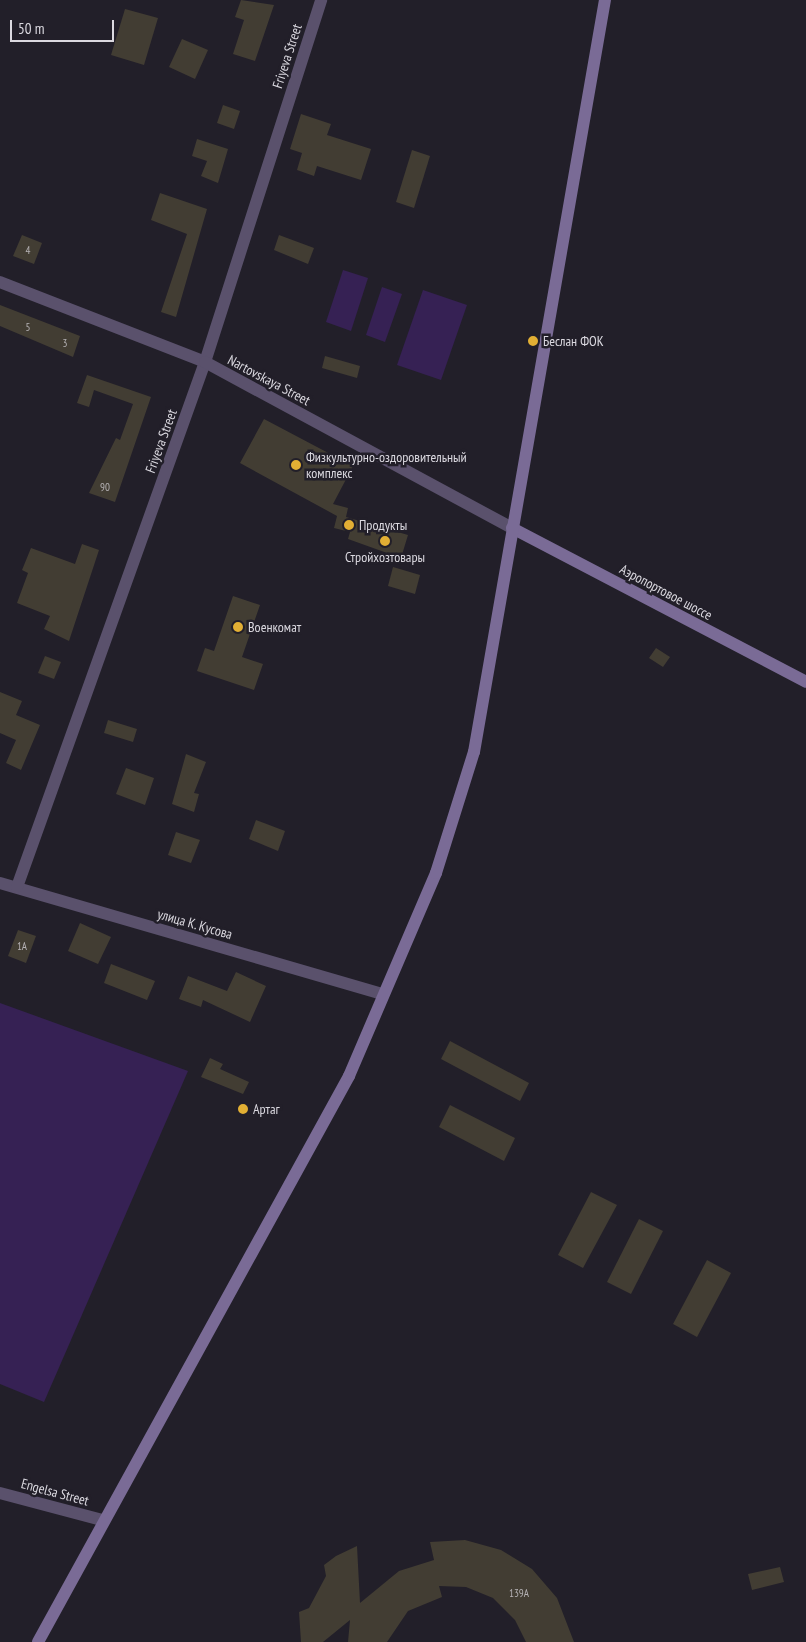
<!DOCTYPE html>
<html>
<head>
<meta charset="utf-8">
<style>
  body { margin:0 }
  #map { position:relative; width:806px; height:1642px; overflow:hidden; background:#221f29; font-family:"PT Sans Narrow",sans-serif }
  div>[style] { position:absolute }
  .green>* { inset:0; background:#362154 }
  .building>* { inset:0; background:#423d33 }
  .minor>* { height:12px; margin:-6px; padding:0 6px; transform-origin:6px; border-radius:6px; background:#5a516c }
  .tertiary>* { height:12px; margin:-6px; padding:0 6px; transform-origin:6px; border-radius:6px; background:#5a516c }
  .secondary>* { height:12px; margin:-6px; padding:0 6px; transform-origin:6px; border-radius:6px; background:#7a6b96 }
  .dots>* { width:14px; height:14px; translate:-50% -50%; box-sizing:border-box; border:2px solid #221f29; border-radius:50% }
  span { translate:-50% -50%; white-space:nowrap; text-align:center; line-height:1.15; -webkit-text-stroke:5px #221f29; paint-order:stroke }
  .number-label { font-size:11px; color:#b5b2b5 }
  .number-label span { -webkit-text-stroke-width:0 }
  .street-label { font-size:14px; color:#dbd9e0 }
  .poi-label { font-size:14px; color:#dbd9e0 }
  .left { translate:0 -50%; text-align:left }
  .scale { position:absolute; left:10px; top:20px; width:104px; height:22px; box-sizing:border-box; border:2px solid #dbd9e0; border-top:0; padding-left:6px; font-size:15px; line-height:18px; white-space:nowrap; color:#dbd9e0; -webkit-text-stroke:4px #221f29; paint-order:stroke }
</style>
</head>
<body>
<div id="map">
  <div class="green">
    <i style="clip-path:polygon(343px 270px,368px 278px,351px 331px,326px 322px)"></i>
    <i style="clip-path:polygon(382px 287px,402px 294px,385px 342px,366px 335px)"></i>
    <i style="clip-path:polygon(423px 290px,467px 305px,441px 380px,397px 365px)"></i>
    <i style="clip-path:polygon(0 1003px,188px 1071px,44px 1402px,0 1384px)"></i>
  </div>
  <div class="building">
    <i style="clip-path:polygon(241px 0,274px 5px,255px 61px,233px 54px,244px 20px,235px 17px)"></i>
    <i style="clip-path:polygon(125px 9px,158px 18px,144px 65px,111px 55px)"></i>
    <i style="clip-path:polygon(182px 39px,208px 50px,195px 79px,169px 67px)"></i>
    <i style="clip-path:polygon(223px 105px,240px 111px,234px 129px,217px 123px)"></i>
    <i style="clip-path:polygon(301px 114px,331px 124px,327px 135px,371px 149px,361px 180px,317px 166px,314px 176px,297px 170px,302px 153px,290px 149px)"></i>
    <i style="clip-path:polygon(197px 139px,228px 149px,218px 183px,201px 176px,207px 161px,192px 156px)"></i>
    <i style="clip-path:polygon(412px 150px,430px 156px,414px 208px,396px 202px)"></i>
    <i style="clip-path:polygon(160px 193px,207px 209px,176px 317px,161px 312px,187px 234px,151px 220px)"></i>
    <i style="clip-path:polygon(22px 235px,42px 243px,34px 264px,13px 256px)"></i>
    <i style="clip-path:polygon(279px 235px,314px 248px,308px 264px,274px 250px)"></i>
    <i style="clip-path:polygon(0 305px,80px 336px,73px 357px,0 326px)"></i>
    <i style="clip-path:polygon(325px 356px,360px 366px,357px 378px,322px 368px)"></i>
    <i style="clip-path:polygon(87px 375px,151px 397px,115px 502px,89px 493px,116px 438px,120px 440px,133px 404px,94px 390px,89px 407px,77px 403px)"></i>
    <i style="clip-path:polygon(264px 419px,353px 466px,333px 504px,348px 508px,346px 517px,408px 535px,401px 558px,348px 539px,350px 532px,334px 528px,337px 516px,240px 463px)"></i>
    <i style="clip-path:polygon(82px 544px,99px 550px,69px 641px,44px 629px,50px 616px,17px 603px,28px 573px,22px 570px,31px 548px,75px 564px)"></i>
    <i style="clip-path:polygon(393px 567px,420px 575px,415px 594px,388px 586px)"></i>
    <i style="clip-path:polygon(233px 596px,260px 605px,242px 657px,263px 664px,254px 690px,197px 671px,205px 648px,214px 651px)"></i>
    <i style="clip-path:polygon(656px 648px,670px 657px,663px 667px,649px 658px)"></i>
    <i style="clip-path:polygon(45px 656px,61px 662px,54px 679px,38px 673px)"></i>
    <i style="clip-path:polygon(0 692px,22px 701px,16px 715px,40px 725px,21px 770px,6px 763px,16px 740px,0 733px)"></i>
    <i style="clip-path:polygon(108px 720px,137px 729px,133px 742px,104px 733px)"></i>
    <i style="clip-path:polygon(186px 754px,206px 762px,194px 793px,199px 794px,194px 812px,172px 804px)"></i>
    <i style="clip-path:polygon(126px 768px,154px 778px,145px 805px,116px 794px)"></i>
    <i style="clip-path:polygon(256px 820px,285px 831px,278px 851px,249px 839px)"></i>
    <i style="clip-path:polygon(176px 832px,200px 840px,191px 863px,168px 855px)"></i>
    <i style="clip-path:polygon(80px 923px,111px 937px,98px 964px,68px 951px)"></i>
    <i style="clip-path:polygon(18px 930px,36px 936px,26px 963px,8px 956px)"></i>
    <i style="clip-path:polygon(111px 964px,155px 981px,147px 1000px,104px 983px)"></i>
    <i style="clip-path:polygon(236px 972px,266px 986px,250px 1022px,203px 1000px,201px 1007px,179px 999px,188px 976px,227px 991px)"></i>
    <i style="clip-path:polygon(450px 1041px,529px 1083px,520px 1101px,441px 1059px)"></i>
    <i style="clip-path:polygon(210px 1058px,223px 1064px,220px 1069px,249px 1082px,243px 1094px,201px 1077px)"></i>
    <i style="clip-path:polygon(450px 1105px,515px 1138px,504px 1161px,439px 1127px)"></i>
    <i style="clip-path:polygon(591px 1192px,617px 1205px,583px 1268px,558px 1255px)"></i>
    <i style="clip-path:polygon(639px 1219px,663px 1231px,631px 1294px,607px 1282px)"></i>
    <i style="clip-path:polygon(707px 1260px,731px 1273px,697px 1337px,673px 1324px)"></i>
    <i style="clip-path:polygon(465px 1540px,501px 1550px,532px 1569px,557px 1598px,574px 1642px,526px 1642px,515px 1620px,493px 1598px,466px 1587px,439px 1586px,442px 1597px,408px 1611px,387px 1642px,348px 1642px,350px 1620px,323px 1642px,301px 1642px,299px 1612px,309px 1608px,326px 1576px,324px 1565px,336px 1556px,357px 1546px,360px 1603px,399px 1571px,434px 1560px,430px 1542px)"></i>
    <i style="clip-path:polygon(780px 1567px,784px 1582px,752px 1590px,748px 1574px)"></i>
  </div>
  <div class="minor">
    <i style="left:0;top:883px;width:398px;rotate:16.2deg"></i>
    <i style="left:17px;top:887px;width:558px;rotate:-70.3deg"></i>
    <i style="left:205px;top:362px;width:380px;rotate:-72.2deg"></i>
    <i style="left:0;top:1493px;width:106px;rotate:14.8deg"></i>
  </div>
  <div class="tertiary">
    <i style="left:0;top:282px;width:220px;rotate:21.3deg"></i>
    <i style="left:205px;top:362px;width:349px;rotate:28.4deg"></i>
  </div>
  <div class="secondary">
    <i style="left:512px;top:528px;width:332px;rotate:27.6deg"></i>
    <i style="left:38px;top:1642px;width:646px;rotate:-61.21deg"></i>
    <i style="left:349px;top:1076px;width:221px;rotate:-66.8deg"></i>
    <i style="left:436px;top:873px;width:127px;rotate:-72.6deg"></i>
    <i style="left:474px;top:752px;width:763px;rotate:-80.12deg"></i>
  </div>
  <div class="dots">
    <i style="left:533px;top:341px;background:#e2af34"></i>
    <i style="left:296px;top:465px;background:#e2af34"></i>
    <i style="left:349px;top:525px;background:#e2af34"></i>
    <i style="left:385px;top:541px;background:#e2af34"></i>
    <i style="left:238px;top:627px;background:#e2af34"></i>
    <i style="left:243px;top:1109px;background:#e2af34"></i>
  </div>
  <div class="number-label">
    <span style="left:28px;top:250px">4</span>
    <span style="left:28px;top:327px">5</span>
    <span style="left:65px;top:343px">3</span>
    <span style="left:105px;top:487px">90</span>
    <span style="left:22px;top:946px">1А</span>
    <span style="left:519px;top:1593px">139А</span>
  </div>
  <div class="street-label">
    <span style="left:287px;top:56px;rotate:-72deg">Friyeva Street</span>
    <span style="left:269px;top:380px;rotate:28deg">Nartovskaya Street</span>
    <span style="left:161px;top:441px;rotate:-70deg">Friyeva Street</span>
    <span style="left:666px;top:592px;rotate:28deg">Аэропортовое шоссе</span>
    <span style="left:195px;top:924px;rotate:16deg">улица К. Кусова</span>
    <span style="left:55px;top:1492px;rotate:15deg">Engelsa Street</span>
  </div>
  <div class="poi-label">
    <span class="left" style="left:543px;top:341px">Беслан ФОК</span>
    <span class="left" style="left:306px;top:465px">Физкультурно-оздоровительный<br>комплекс</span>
    <span class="left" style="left:359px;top:525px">Продукты</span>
    <span style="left:385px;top:557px">Стройхозтовары</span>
    <span class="left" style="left:248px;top:627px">Военкомат</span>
    <span class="left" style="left:253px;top:1109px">Артаг</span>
  </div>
  <div class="scale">50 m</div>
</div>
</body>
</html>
